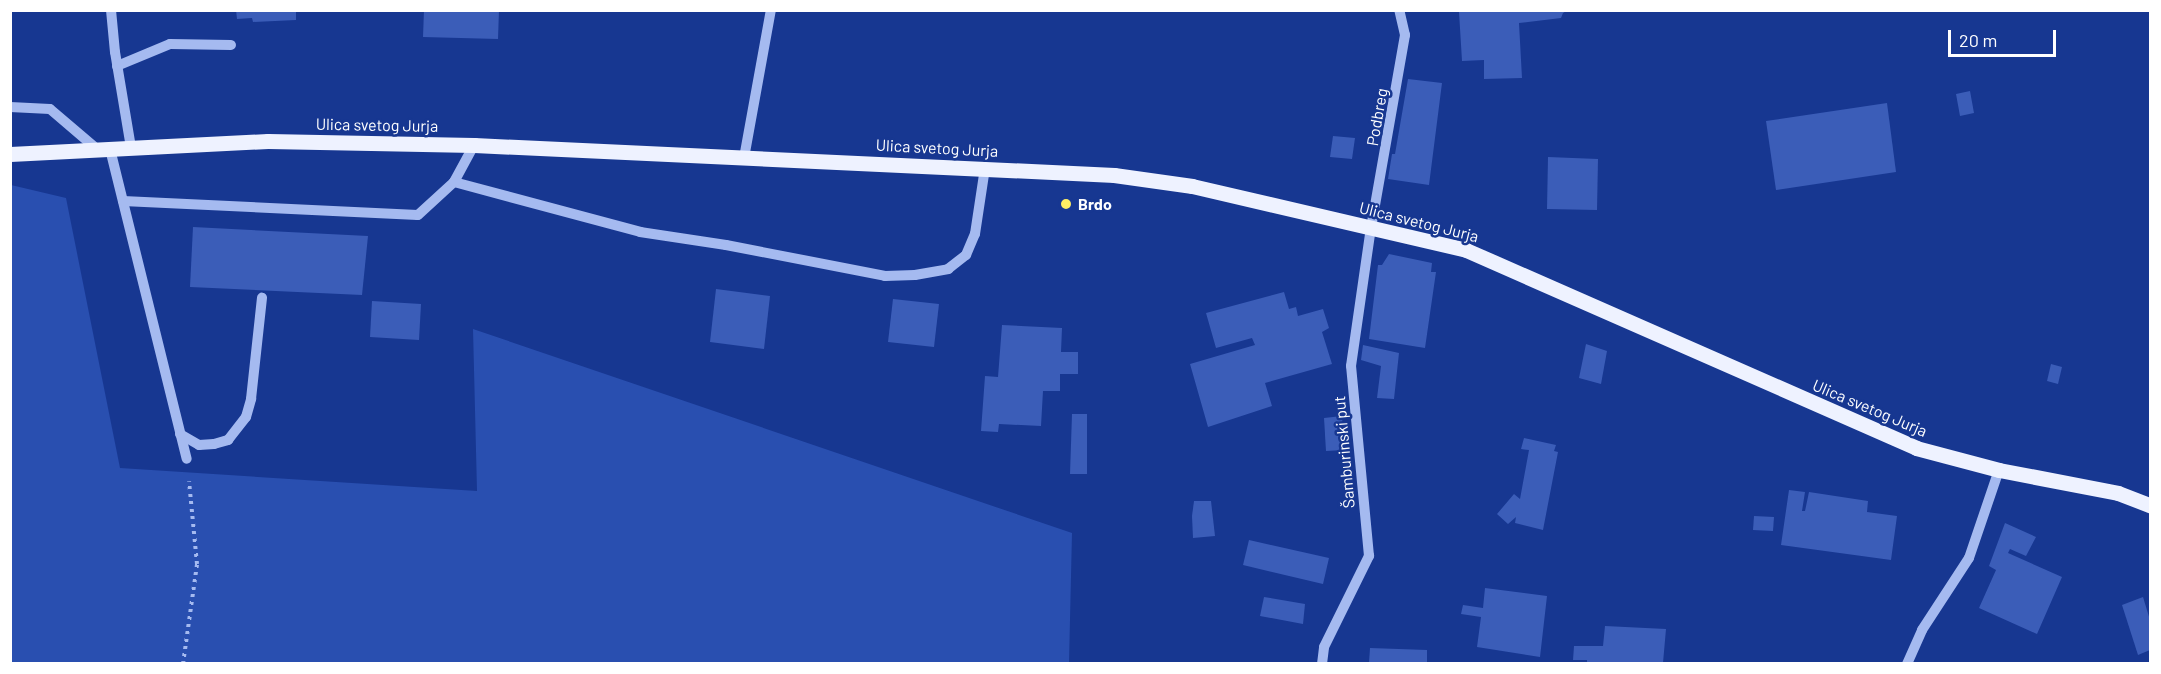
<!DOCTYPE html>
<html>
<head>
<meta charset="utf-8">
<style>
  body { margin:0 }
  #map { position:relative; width:2161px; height:674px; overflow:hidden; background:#173791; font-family:Barlow,sans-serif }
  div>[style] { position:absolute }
  .green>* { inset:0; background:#294fb0 }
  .building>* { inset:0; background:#3b5db8 }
  .path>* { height:4px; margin-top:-2px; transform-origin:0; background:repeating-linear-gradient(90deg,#a5baf0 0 3px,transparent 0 7.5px) }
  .minor>* { height:10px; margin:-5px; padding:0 5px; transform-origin:5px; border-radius:5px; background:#a5baf0 }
  .major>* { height:15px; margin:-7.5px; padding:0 7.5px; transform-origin:7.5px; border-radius:7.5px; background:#eef2ff }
  .dots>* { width:16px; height:16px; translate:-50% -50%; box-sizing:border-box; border:3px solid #173791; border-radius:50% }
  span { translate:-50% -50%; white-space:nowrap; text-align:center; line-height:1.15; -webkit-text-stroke:5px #173791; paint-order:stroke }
  .street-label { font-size:16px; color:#fff }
  .poi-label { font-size:16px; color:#fff; font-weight:700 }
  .left { translate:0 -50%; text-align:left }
  .frame { position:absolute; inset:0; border:12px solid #fff; pointer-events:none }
  .scale { position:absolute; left:1948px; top:30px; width:108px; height:27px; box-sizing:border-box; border:3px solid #fff; border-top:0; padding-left:8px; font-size:18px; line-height:21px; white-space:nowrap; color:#fff; -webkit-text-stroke:4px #173791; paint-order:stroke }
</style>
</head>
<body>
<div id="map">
  <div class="green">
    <i style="clip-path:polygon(11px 185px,66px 198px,120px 468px,477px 491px,473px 329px,1072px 533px,1069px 663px,11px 663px)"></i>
  </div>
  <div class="building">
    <i style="clip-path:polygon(236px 10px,296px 10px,296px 20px,253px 22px,252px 18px,237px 19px)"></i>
    <i style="clip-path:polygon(424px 10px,499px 10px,498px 39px,423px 37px)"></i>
    <i style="clip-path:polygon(1568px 10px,1563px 13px,1561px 18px,1519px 23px,1522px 78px,1484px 79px,1484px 60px,1462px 61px,1459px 12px)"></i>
    <i style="clip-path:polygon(1408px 79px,1442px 83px,1429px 185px,1388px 179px,1392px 154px,1395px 154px)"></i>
    <i style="clip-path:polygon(1970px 91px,1974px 113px,1960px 116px,1956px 94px)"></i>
    <i style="clip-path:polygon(1887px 103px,1896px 172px,1776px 190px,1766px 121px)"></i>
    <i style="clip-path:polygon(1333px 136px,1355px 138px,1352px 159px,1330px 157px)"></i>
    <i style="clip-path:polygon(1548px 157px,1598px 159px,1597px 210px,1547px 209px)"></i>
    <i style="clip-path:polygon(193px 227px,368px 236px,362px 295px,190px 287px)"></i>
    <i style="clip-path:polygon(1389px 254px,1432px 263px,1431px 272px,1436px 272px,1425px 348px,1369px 339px,1378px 265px,1382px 265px)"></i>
    <i style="clip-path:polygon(716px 289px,770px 296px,764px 349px,710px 342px)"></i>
    <i style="clip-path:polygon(1284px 292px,1289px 309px,1296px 307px,1298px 316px,1323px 309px,1329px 328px,1322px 332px,1332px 364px,1265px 383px,1272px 406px,1208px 427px,1190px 364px,1255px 345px,1252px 338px,1216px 348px,1206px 313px)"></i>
    <i style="clip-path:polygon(893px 299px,939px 304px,934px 347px,888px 342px)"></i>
    <i style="clip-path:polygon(372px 301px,421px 304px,419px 340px,370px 337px)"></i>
    <i style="clip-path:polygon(1002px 325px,1062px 328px,1061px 352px,1078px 352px,1078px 374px,1060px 374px,1060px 391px,1043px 391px,1041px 426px,999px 424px,998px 432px,981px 431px,985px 376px,998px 377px)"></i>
    <i style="clip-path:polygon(1586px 344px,1607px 351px,1601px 384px,1579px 378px)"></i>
    <i style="clip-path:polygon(1363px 345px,1399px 353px,1394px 399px,1377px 398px,1381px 366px,1361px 360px)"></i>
    <i style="clip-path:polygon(2051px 364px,2062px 367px,2058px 384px,2047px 381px)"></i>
    <i style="clip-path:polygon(1072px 414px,1087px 414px,1087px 474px,1070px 474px)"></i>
    <i style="clip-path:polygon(1342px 416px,1344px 450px,1326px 451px,1324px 418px)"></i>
    <i style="clip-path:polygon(1524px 438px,1556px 445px,1554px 451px,1558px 452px,1543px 530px,1515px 523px,1516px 517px,1508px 524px,1497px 514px,1514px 494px,1520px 499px,1529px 450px,1521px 449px)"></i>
    <i style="clip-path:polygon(1789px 490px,1805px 492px,1802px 511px,1805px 511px,1809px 492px,1868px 501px,1867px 512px,1897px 516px,1891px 560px,1781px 545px)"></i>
    <i style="clip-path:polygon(1194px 501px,1211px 501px,1215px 536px,1193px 538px,1192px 516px)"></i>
    <i style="clip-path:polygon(1754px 516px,1774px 517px,1773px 531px,1753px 530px)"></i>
    <i style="clip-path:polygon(2005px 523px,2036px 537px,2026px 556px,2010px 549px,2008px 553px,2062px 577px,2037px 634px,1979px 608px,1996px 570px,1989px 566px)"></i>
    <i style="clip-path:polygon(1249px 540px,1329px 558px,1323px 584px,1243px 565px)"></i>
    <i style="clip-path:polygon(1485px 588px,1547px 596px,1540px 657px,1477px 647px,1481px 617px,1461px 614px,1463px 605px,1483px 608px)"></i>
    <i style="clip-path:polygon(1264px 597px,1305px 604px,1303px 624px,1260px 616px)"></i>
    <i style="clip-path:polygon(2143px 597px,2150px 620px,2150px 650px,2138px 655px,2122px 605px)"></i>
    <i style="clip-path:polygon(1605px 626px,1666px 629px,1663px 663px,1587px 663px,1587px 660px,1573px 660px,1574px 646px,1603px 646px)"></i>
    <i style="clip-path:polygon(1370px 648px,1427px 650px,1427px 663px,1369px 663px)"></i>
  </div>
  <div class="path">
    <i style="left:183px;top:664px;width:101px;rotate:-82deg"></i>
    <i style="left:197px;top:564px;width:83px;rotate:-95.5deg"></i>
  </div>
  <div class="minor">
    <i style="left:111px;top:10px;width:42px;rotate:84.6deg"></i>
    <i style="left:115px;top:52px;width:97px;rotate:80.5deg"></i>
    <i style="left:117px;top:66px;width:57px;rotate:-22.5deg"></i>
    <i style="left:170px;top:44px;width:61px;rotate:0.9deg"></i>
    <i style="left:10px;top:107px;width:40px;rotate:2.9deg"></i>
    <i style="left:50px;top:109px;width:63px;rotate:40.5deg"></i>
    <i style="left:110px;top:149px;width:319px;rotate:76.1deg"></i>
    <i style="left:744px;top:158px;width:150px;rotate:-79.7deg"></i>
    <i style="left:454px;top:182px;width:193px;rotate:15deg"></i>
    <i style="left:640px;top:232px;width:87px;rotate:8.6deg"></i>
    <i style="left:726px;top:245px;width:162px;rotate:11deg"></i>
    <i style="left:885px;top:276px;width:30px;rotate:-2deg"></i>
    <i style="left:915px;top:275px;width:34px;rotate:-10deg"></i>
    <i style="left:948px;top:269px;width:23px;rotate:-38deg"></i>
    <i style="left:966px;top:255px;width:23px;rotate:-67deg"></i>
    <i style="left:975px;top:234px;width:67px;rotate:-81.4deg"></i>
    <i style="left:123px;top:201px;width:295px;rotate:2.7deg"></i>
    <i style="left:418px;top:215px;width:49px;rotate:-42.5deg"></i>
    <i style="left:454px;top:182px;width:42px;rotate:-61.6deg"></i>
    <i style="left:180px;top:434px;width:22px;rotate:30deg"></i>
    <i style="left:199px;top:445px;width:15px;rotate:-4deg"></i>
    <i style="left:214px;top:444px;width:15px;rotate:-16deg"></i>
    <i style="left:228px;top:440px;width:29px;rotate:-52deg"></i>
    <i style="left:246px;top:417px;width:19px;rotate:-74deg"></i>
    <i style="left:251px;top:399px;width:102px;rotate:-83.8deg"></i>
    <i style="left:1322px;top:664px;width:17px;rotate:-83deg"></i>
    <i style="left:1324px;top:647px;width:102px;rotate:-63.7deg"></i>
    <i style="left:1369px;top:556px;width:191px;rotate:-95.4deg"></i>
    <i style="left:1351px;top:366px;width:139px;rotate:-81.8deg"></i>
    <i style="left:1371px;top:228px;width:196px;rotate:-80deg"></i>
    <i style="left:1405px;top:35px;width:26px;rotate:-103deg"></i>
    <i style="left:1907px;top:664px;width:37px;rotate:-66deg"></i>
    <i style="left:1922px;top:630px;width:86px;rotate:-56.9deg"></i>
    <i style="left:1969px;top:558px;width:93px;rotate:-71.2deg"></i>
  </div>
  <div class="major">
    <i style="left:10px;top:154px;width:258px;rotate:-2.9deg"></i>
    <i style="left:268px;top:141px;width:206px;rotate:1.1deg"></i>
    <i style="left:474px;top:145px;width:641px;rotate:2.68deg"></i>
    <i style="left:1114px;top:175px;width:79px;rotate:8deg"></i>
    <i style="left:1192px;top:186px;width:281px;rotate:13.1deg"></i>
    <i style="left:1466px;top:250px;width:492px;rotate:23.7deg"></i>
    <i style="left:1916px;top:448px;width:86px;rotate:14.8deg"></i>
    <i style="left:1999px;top:470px;width:121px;rotate:10.9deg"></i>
    <i style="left:2118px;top:493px;width:34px;rotate:21deg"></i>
  </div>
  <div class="dots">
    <i style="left:1066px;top:204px;background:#ffee64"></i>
  </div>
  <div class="street-label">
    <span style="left:1377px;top:117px;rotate:-80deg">Podbreg</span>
    <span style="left:377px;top:125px;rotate:1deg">Ulica svetog Jurja</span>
    <span style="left:937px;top:148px;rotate:3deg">Ulica svetog Jurja</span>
    <span style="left:1419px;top:222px;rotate:14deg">Ulica svetog Jurja</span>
    <span style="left:1870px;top:408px;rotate:23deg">Ulica svetog Jurja</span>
    <span style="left:1344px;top:452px;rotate:-95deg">Šamburinski put</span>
  </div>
  <div class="poi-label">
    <span class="left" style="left:1078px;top:204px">Brdo</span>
  </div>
  <div class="frame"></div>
  <div class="scale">20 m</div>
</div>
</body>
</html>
